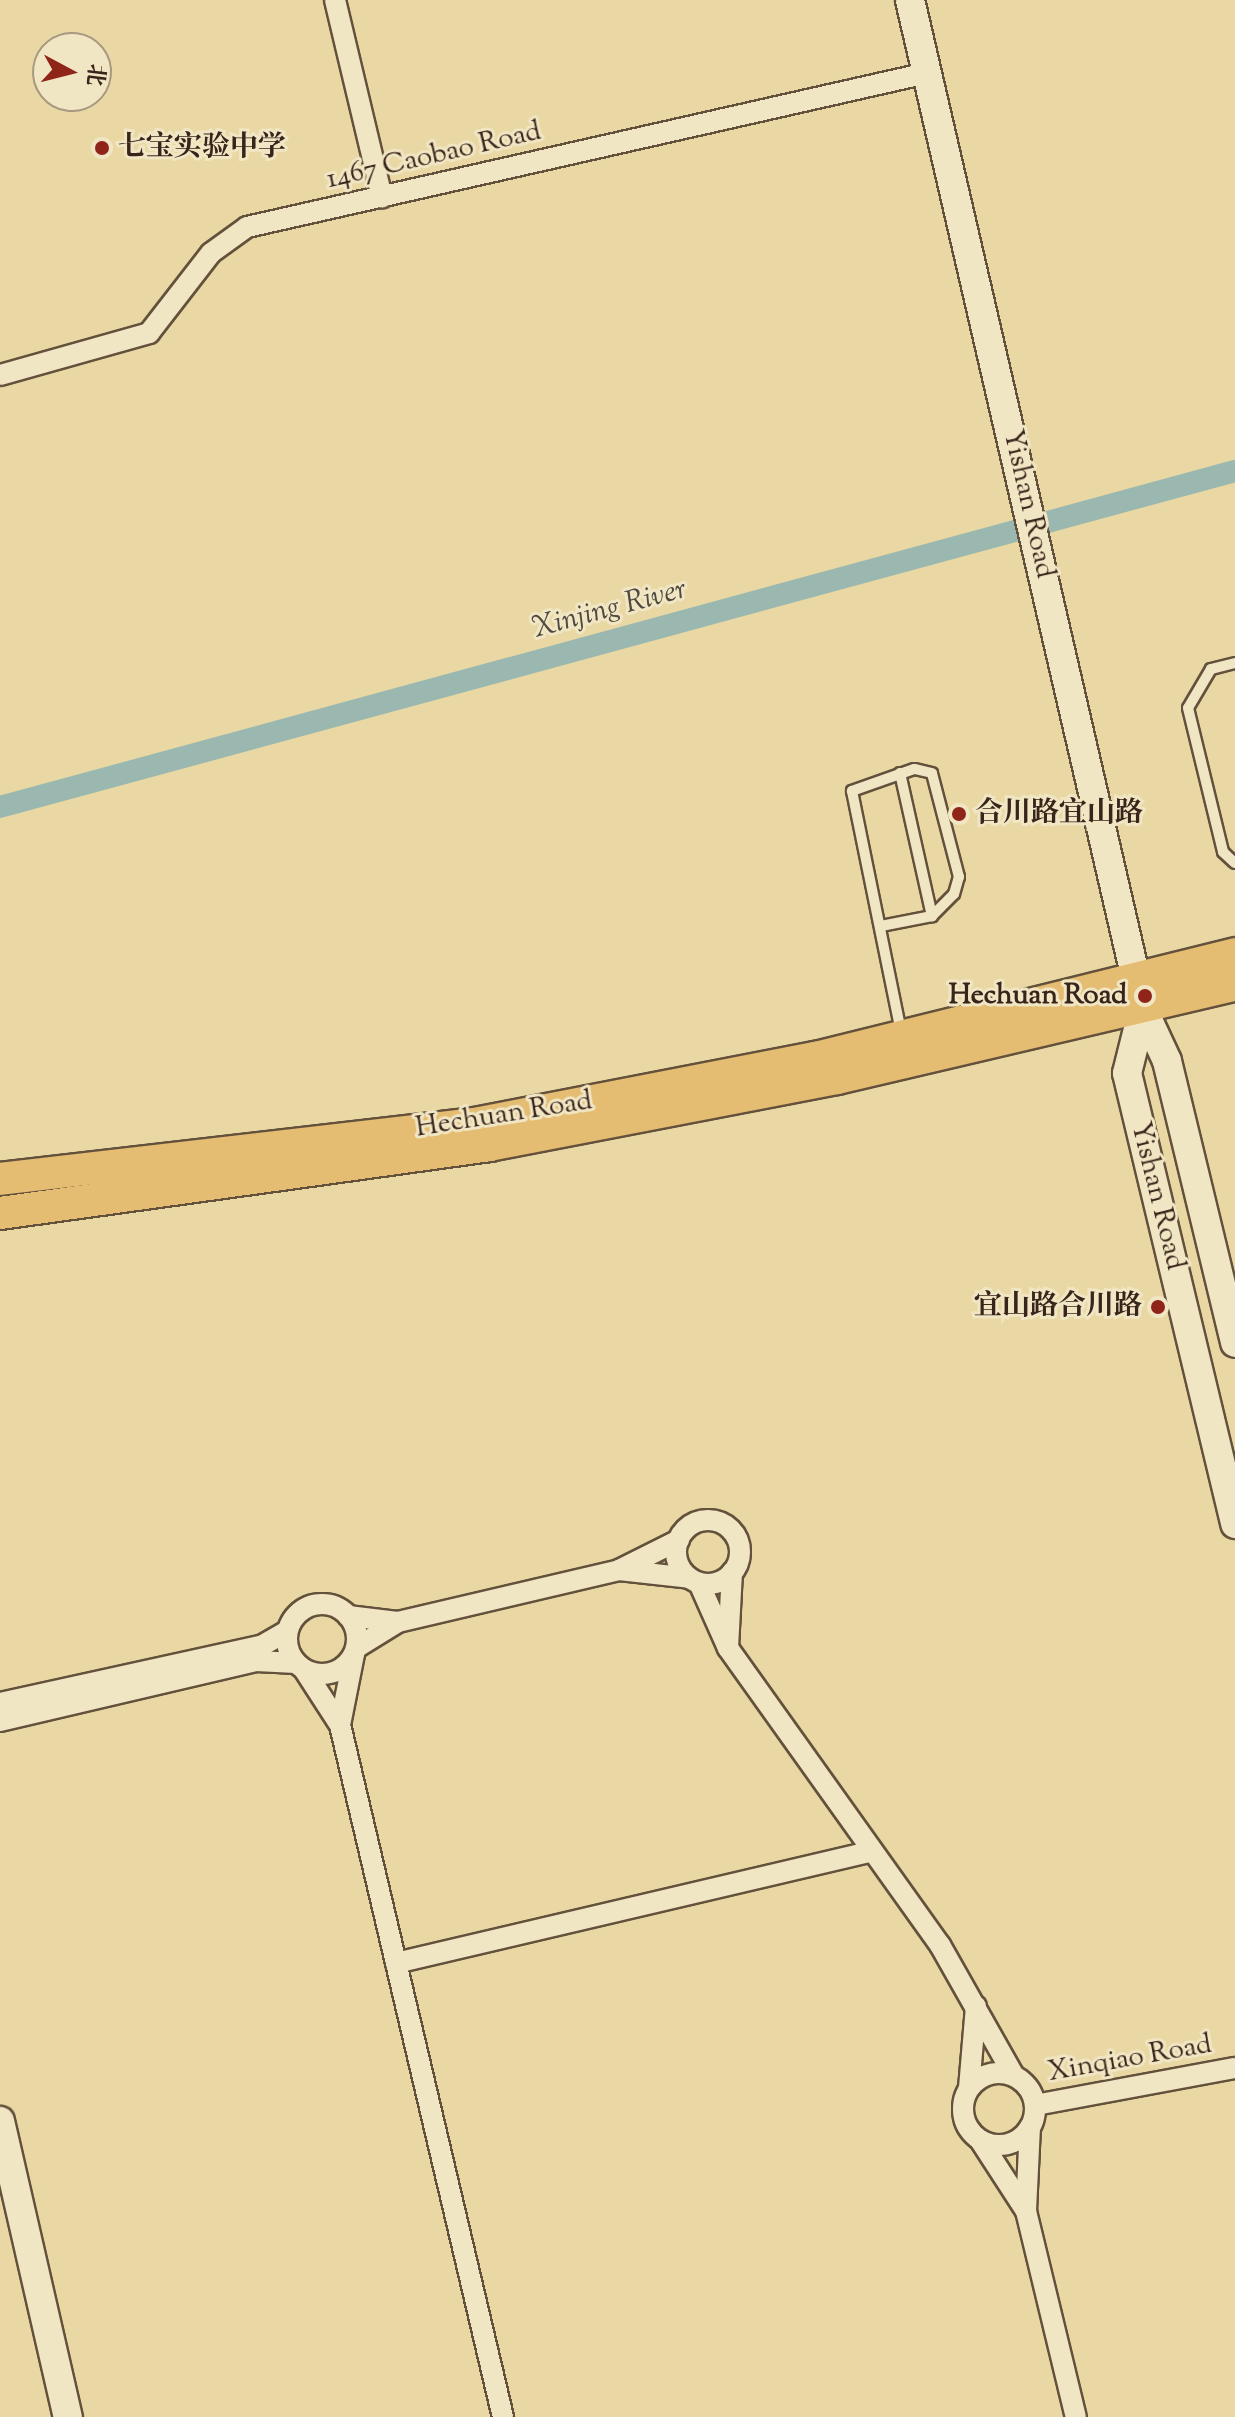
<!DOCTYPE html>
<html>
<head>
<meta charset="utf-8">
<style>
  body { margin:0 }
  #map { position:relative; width:1235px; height:2417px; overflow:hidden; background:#e9d8a4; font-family:"Sorts Mill Goudy","Noto Serif SC",serif }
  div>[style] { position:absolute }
  .canal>* { height:22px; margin:-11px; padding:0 11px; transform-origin:11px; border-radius:11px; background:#9ab8af }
  .roads { filter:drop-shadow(2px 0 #64513c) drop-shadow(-2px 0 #64513c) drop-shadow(0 2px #64513c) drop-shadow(0 -2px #64513c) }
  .lane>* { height:10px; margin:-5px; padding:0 5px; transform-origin:5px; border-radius:5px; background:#f1e6c4 }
  .street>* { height:20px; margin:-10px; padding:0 10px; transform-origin:10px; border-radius:10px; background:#f1e6c4 }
  .street>.ring { margin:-10px; padding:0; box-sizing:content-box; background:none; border:20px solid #f1e6c4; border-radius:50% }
  .secondary>* { height:28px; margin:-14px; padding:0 14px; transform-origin:14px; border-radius:14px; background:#f1e6c4 }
  .primary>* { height:32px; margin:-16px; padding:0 16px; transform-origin:16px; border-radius:16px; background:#e4bc72 }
  .dots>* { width:22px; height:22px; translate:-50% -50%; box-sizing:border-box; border:4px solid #f1e6c4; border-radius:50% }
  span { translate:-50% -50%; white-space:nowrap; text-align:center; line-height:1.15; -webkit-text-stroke:6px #f1e6c4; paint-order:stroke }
  .poi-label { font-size:28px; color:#38241a; font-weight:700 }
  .left { translate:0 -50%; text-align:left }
  .right { translate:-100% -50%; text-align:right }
  .street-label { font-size:28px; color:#38241a }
  .water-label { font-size:30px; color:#50493f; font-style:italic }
  .north { position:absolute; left:32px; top:32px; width:80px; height:80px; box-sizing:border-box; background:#f1e6c4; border:2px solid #a79880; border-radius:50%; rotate:97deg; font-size:22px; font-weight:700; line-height:32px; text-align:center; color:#38241a }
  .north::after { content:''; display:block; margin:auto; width:28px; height:36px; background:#8f2418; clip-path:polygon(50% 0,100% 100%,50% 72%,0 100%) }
</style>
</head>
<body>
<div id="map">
  <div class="canal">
    <i style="left:0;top:807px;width:1280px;rotate:-15.22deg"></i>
  </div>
  <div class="roads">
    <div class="lane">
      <i style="left:1235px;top:663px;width:25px;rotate:166deg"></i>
      <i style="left:1211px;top:669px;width:45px;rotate:120.5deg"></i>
      <i style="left:1188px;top:708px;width:148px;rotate:76.3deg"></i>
      <i style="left:1223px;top:852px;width:16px;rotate:43deg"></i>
      <i style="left:900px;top:773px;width:147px;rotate:77.4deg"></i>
      <i style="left:881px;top:926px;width:52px;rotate:-11.1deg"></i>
      <i style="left:932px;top:916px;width:31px;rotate:-45deg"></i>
      <i style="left:954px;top:894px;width:18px;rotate:-74deg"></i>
      <i style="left:959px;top:877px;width:107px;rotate:-104.6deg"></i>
      <i style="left:932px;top:773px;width:18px;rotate:-167deg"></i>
      <i style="left:914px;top:769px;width:66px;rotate:160.5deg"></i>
      <i style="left:852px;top:791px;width:246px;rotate:78.5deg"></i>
    </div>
    <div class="street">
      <i style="left:335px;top:0;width:203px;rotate:76.6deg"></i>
      <i style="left:0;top:375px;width:155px;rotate:-15.7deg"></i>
      <i style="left:149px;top:333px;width:101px;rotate:-52.2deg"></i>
      <i style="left:211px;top:253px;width:44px;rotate:-35.8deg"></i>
      <i style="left:247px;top:227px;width:697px;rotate:-12.76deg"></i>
      <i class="ring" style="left:676px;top:1520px;width:44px;height:44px"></i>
      <i style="left:679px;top:1540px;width:67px;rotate:153.4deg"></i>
      <i style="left:619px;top:1570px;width:71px;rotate:6.4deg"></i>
      <i style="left:699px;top:1583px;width:71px;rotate:66deg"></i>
      <i style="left:728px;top:1648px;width:76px;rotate:-87deg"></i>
      <i class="ring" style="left:287px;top:1604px;width:50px;height:50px"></i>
      <i style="left:348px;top:1616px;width:50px;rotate:6.8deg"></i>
      <i style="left:398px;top:1622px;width:49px;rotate:148.2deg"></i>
      <i style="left:398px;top:1622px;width:227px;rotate:-13.2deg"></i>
      <i style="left:728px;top:1648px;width:365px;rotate:54.5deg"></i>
      <i style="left:940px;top:1945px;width:150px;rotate:60.5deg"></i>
      <i style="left:305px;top:1671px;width:64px;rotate:57.1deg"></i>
      <i style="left:340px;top:1725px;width:72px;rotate:-78.8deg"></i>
      <i style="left:0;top:1703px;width:269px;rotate:-12.4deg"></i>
      <i style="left:263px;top:1645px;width:28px;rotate:-30deg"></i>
      <i style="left:0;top:1721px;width:263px;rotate:-13.2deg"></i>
      <i style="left:256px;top:1661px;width:40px;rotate:2.9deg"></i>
      <i style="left:340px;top:1725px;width:711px;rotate:76.75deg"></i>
      <i style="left:396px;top:1963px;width:489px;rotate:-13.2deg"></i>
      <i class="ring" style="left:963px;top:2073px;width:52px;height:52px"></i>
      <i style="left:969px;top:2088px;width:82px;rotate:-85.1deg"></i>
      <i style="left:1035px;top:2105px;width:203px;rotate:-10.5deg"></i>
      <i style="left:980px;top:2140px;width:85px;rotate:57.1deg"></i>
      <i style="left:1026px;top:2211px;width:84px;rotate:-87.3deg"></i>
      <i style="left:1026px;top:2211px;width:212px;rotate:76.4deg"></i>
    </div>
    <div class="secondary">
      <i style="left:910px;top:0;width:1036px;rotate:77deg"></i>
      <i style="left:1143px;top:1009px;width:57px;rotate:65.2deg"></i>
      <i style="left:1167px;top:1061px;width:290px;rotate:76.4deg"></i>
      <i style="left:1143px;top:1009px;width:66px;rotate:104deg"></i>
      <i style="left:1127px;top:1073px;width:464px;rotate:76.5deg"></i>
      <i style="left:0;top:2121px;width:304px;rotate:77.1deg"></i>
    </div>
    <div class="primary">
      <i style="left:0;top:1179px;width:478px;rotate:-6.6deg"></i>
      <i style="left:475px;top:1124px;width:347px;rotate:-11deg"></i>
      <i style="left:816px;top:1058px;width:432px;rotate:-13.9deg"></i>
      <i style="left:0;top:1213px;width:494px;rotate:-7.9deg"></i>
      <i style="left:489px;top:1145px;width:354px;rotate:-10.9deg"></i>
      <i style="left:837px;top:1078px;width:409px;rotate:-13.2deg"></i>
    </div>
  </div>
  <div class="dots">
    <i style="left:102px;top:148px;background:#8f2418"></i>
    <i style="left:959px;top:814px;background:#8f2418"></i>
    <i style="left:1145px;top:996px;background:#8f2418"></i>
    <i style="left:1158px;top:1307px;background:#8f2418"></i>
  </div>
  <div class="poi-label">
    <span class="left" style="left:118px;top:148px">七宝实验中学</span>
    <span class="left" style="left:975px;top:814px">合川路宜山路</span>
    <span class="right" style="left:1127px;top:996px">Hechuan Road</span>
    <span class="right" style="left:1142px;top:1307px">宜山路合川路</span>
  </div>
  <div class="street-label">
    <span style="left:434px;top:156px;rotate:-13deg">1467 Caobao Road</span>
    <span style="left:1028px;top:504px;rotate:77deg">Yishan Road</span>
    <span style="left:504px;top:1115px;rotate:-9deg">Hechuan Road</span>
    <span style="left:1157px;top:1196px;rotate:76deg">Yishan Road</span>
    <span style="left:1130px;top:2059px;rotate:-10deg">Xinqiao Road</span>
  </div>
  <div class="water-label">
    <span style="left:610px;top:610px;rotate:-15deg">Xinjing River</span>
  </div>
  <div class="north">北</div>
</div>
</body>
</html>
